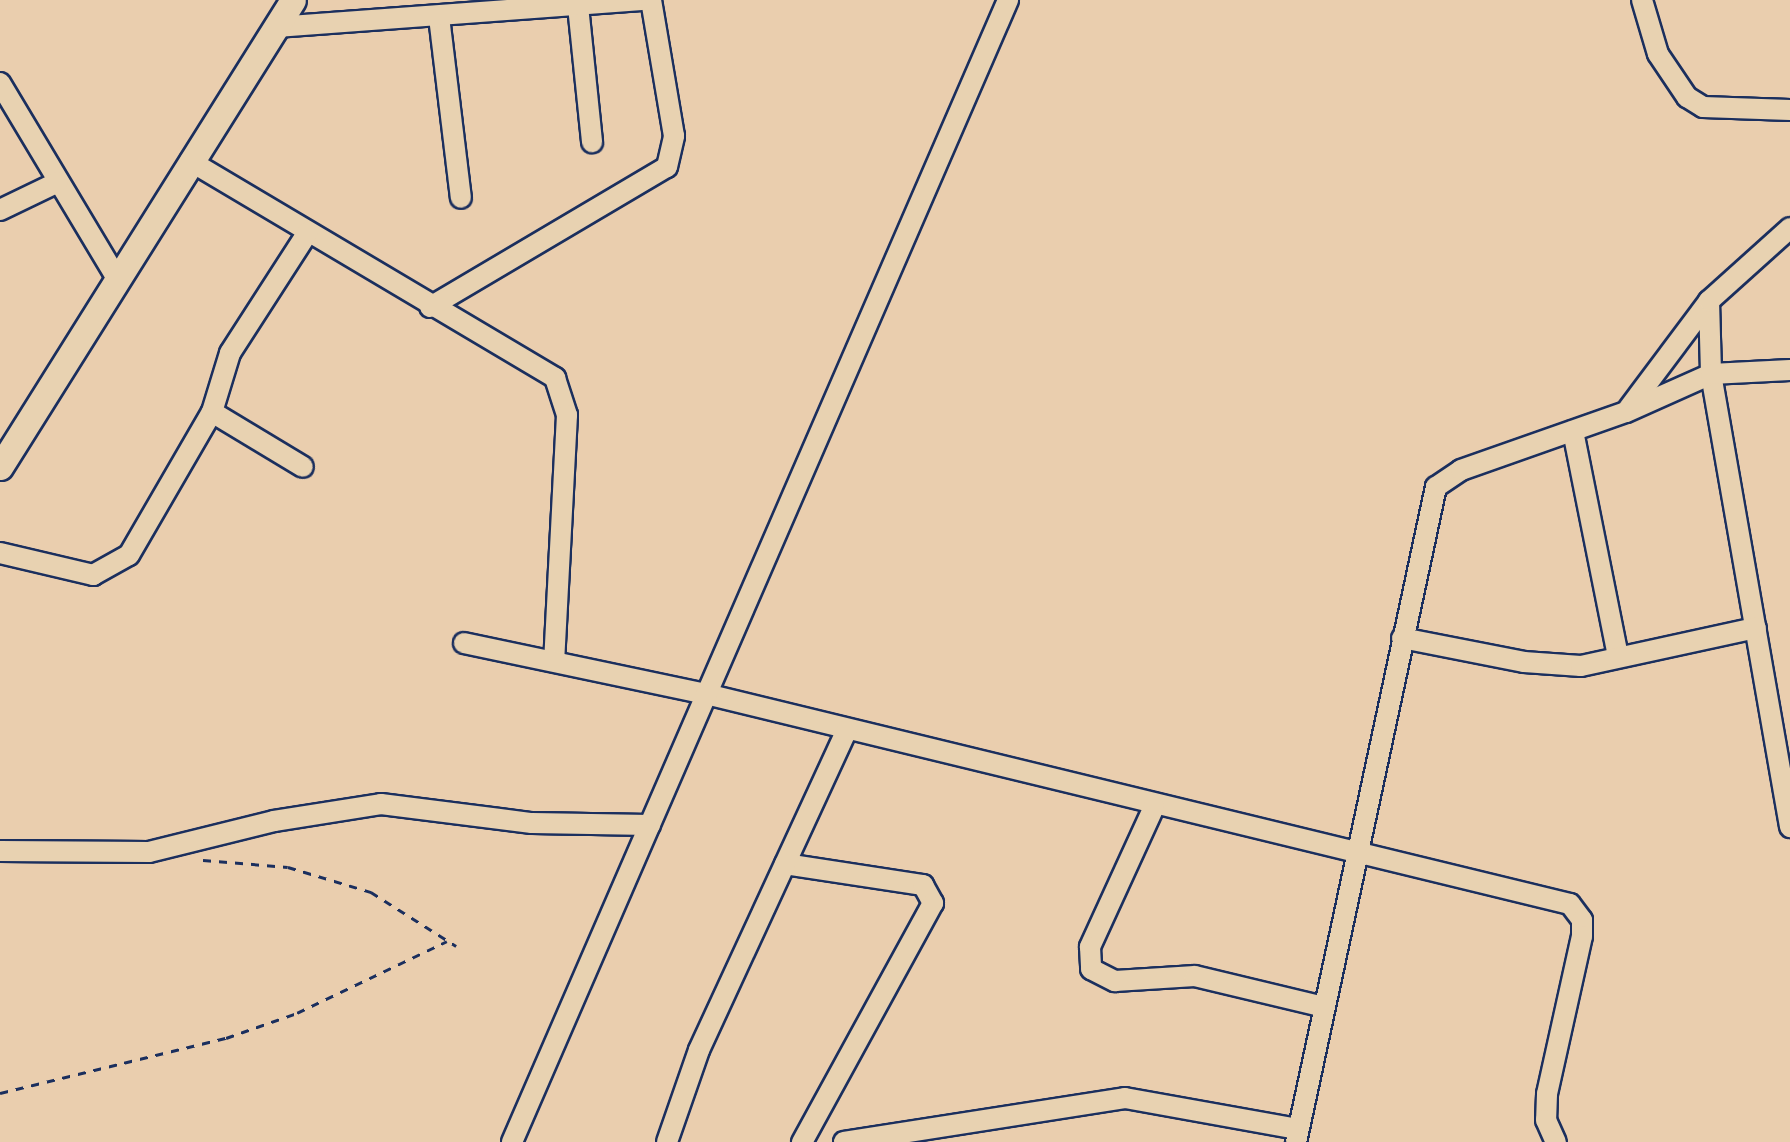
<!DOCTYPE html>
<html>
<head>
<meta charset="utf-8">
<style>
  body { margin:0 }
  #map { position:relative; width:1790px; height:1142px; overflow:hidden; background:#eaceae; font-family:Itim,sans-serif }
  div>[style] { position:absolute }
  .path>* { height:2.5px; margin-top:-1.25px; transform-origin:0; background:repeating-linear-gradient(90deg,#1b2f5e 0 8px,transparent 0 16px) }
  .roads { filter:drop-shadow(2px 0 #1b2f5e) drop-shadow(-2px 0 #1b2f5e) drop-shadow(0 2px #1b2f5e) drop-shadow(0 -2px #1b2f5e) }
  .minor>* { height:20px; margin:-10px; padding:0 10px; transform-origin:10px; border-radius:10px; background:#e8d2b1 }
  .tertiary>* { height:25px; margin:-12.5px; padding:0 12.5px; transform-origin:12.5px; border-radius:12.5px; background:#e8d2b1 }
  span { translate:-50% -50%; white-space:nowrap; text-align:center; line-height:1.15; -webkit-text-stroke:8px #e8d2b1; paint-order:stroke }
</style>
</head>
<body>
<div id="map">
  <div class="path">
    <i style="left:203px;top:860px;width:85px;rotate:4.7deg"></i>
    <i style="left:288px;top:867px;width:87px;rotate:16.8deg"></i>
    <i style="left:371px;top:892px;width:101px;rotate:32.4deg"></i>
    <i style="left:0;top:1093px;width:233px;rotate:-13.7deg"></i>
    <i style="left:226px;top:1038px;width:75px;rotate:-19.4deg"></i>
    <i style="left:297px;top:1013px;width:166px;rotate:-25.6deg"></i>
  </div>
  <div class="roads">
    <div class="minor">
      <i style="left:1642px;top:0;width:56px;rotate:73.5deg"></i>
      <i style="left:1658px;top:54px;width:52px;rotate:56deg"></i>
      <i style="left:1687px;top:97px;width:19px;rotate:32deg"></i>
      <i style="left:1703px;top:107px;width:87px;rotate:2deg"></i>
      <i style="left:578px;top:6px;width:137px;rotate:84.1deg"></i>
      <i style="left:439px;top:17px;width:182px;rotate:83.1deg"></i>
      <i style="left:276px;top:27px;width:367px;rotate:-4.2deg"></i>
      <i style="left:0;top:83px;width:226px;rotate:59.1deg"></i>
      <i style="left:190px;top:161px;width:425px;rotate:30.7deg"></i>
      <i style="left:555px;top:378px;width:39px;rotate:72deg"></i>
      <i style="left:567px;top:415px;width:246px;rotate:93deg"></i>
      <i style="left:0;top:210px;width:64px;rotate:-25.8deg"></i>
      <i style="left:1709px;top:301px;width:73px;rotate:88.4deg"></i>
      <i style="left:1711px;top:374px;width:460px;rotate:80.1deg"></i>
      <i style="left:430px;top:307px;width:275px;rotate:-30.6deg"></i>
      <i style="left:667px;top:167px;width:32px;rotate:-77deg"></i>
      <i style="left:674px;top:136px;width:138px;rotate:-99.6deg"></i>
      <i style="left:1629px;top:408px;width:134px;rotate:-53.2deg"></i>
      <i style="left:1709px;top:301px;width:109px;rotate:-42deg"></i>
      <i style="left:212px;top:412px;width:106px;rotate:31.1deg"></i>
      <i style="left:1573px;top:431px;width:230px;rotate:78.7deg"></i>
      <i style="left:0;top:553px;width:96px;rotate:13.3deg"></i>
      <i style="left:93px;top:575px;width:41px;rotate:-29.1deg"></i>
      <i style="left:129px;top:555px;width:165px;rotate:-59.9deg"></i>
      <i style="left:212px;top:412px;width:62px;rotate:-73deg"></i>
      <i style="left:230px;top:353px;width:144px;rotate:-57.2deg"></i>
      <i style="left:1402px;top:638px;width:124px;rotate:11.1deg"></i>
      <i style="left:1524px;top:662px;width:57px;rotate:4deg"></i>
      <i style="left:1581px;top:666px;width:179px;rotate:-12.3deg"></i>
      <i style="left:464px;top:643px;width:247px;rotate:11.9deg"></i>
      <i style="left:706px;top:694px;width:889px;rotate:13.66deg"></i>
      <i style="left:1570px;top:904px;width:20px;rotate:53deg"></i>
      <i style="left:1582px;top:920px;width:16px;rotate:90deg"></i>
      <i style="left:1582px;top:936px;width:162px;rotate:102.5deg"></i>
      <i style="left:1547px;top:1094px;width:26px;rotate:92deg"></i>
      <i style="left:1546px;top:1120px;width:24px;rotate:66deg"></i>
      <i style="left:1154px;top:807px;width:154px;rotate:114.6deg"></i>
      <i style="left:1090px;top:947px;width:22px;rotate:87deg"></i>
      <i style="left:1091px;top:969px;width:27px;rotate:27deg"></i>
      <i style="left:1115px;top:981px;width:80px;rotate:-3.6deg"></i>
      <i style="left:1195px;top:976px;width:133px;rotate:13.5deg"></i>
      <i style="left:0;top:851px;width:149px;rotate:0.4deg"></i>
      <i style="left:149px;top:852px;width:129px;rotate:-13.9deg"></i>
      <i style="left:274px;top:821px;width:108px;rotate:-9deg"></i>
      <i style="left:381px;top:804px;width:152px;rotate:7.2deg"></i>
      <i style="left:532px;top:823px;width:118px;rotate:1deg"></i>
      <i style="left:785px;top:864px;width:140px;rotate:8.7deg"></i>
      <i style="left:923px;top:885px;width:21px;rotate:61deg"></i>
      <i style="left:933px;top:903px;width:273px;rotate:118.7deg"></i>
      <i style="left:512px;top:1142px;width:1245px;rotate:-66.52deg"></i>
      <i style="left:667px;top:1142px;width:97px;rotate:-70.8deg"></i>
      <i style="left:699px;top:1050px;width:353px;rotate:-65.2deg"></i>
      <i style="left:844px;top:1142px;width:284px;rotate:-8.9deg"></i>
      <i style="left:1125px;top:1098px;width:176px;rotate:10.2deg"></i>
      <i style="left:1296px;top:1142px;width:670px;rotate:-77.94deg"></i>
      <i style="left:1436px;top:487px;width:30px;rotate:-34deg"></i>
      <i style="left:1461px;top:470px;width:175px;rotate:-19.4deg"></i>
      <i style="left:1626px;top:412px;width:93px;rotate:-24.1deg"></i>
      <i style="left:1711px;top:374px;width:79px;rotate:-2.9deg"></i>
    </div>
    <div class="tertiary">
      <i style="left:0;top:467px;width:551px;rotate:-57.9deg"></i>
    </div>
  </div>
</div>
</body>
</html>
